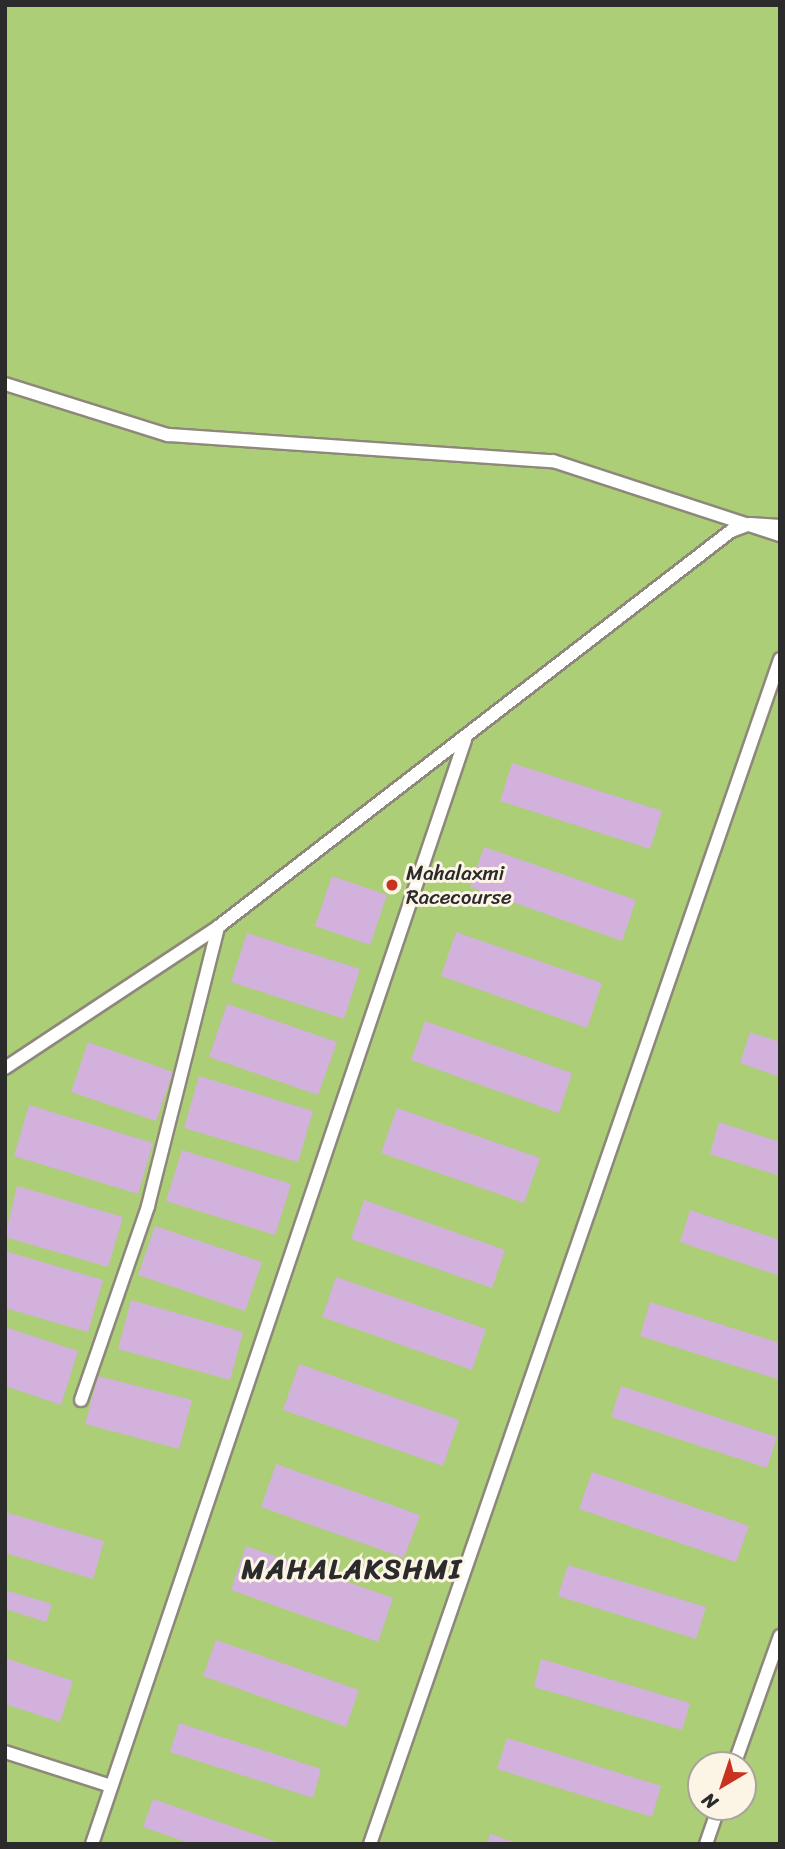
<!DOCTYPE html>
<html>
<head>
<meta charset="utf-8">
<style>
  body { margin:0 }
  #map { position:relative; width:785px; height:1849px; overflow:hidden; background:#f2e6c9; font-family:Sriracha,sans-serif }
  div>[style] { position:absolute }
  .green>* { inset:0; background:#abce77 }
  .building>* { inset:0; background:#d2b1dd }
  .roads { filter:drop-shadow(2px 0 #8e887a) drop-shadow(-2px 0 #8e887a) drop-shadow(0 2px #8e887a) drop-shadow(0 -2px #8e887a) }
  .service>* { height:12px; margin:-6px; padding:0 6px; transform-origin:6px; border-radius:6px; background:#fff }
  .dots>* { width:19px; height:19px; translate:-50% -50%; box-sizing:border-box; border:4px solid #fcf5e5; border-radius:50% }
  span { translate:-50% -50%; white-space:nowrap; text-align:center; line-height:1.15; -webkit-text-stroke:6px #fcf5e5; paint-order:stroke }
  .poi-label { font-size:21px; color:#2b2b2b }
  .left { translate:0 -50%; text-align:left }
  .district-label { font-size:28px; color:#2b2b2b; font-weight:700; letter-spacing:2px }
  .frame { position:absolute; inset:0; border:7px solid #2b2b2b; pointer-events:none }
  .north { position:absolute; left:687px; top:1751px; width:70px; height:70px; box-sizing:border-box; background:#fcf5e5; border:2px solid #a8a49b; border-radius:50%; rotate:219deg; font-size:19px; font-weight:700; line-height:28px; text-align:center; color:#2b2b2b }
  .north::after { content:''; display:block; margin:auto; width:24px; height:32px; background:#c8321e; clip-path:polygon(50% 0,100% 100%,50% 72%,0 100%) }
</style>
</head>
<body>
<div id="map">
  <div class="green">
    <i style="clip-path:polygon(evenodd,5px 5px,780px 5px,780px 1844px,5px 1844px,5px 5px,701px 1765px,743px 1765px,743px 1807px,701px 1807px,701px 1765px)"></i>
  </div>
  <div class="building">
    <i style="clip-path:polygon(512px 763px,662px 811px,650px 849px,500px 801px)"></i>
    <i style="clip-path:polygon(484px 847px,636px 900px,622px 941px,470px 887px)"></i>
    <i style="clip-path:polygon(332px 876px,387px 895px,370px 945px,315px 926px)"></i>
    <i style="clip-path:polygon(456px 932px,602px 983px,587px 1028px,441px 976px)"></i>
    <i style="clip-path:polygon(247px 933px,360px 969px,344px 1019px,231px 982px)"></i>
    <i style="clip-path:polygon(227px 1004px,337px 1042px,318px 1095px,209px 1057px)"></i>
    <i style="clip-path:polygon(425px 1021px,572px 1073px,559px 1113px,411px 1060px)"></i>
    <i style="clip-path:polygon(750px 1032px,780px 1042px,780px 1077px,740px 1063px)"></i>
    <i style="clip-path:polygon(88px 1042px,173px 1072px,156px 1121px,71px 1092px)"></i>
    <i style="clip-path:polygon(199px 1076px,313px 1111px,298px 1162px,184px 1128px)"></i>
    <i style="clip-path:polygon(29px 1105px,153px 1143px,138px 1194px,14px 1156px)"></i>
    <i style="clip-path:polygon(397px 1108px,540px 1158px,524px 1203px,381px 1153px)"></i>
    <i style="clip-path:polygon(719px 1122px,780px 1142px,780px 1176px,710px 1154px)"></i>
    <i style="clip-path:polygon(182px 1150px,291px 1184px,275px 1235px,166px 1201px)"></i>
    <i style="clip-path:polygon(17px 1186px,123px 1217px,108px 1267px,5px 1237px)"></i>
    <i style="clip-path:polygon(364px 1200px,505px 1250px,492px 1288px,351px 1239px)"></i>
    <i style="clip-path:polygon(690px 1210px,780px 1240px,780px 1276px,680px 1242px)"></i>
    <i style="clip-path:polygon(155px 1226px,262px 1262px,245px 1311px,138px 1275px)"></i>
    <i style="clip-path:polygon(5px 1251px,103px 1280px,88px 1332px,5px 1308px)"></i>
    <i style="clip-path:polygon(336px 1277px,486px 1329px,472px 1370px,322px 1317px)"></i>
    <i style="clip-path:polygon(131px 1300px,243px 1332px,230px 1380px,118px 1349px)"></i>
    <i style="clip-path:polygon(650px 1302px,780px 1343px,780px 1380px,640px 1336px)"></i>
    <i style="clip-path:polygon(5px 1327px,78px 1351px,61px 1405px,5px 1386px)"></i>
    <i style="clip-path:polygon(299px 1364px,459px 1420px,443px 1466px,283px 1410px)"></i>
    <i style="clip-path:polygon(98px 1376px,192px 1400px,179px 1449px,85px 1424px)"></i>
    <i style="clip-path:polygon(621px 1386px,777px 1437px,767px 1468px,611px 1417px)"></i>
    <i style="clip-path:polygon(276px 1464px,420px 1515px,404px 1558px,261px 1507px)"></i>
    <i style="clip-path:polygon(592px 1472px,749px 1526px,736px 1562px,579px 1509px)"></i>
    <i style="clip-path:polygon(5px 1512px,104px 1541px,93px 1579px,5px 1553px)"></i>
    <i style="clip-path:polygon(246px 1546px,393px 1598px,378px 1642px,231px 1590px)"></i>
    <i style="clip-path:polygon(568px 1565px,706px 1607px,696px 1639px,558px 1596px)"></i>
    <i style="clip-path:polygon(5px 1590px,52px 1604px,46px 1622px,5px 1609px)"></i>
    <i style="clip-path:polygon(216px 1640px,359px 1690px,346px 1727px,203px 1676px)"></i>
    <i style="clip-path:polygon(5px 1658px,73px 1681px,60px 1722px,5px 1704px)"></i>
    <i style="clip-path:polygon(541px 1659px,690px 1703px,682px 1730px,534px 1687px)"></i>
    <i style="clip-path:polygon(179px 1723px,321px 1769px,313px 1798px,170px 1752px)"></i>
    <i style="clip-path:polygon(507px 1738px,661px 1786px,652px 1817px,497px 1769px)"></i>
    <i style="clip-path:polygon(153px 1799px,280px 1843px,280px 1844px,192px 1844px,143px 1827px)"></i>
    <i style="clip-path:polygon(490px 1834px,518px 1843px,518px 1844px,487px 1844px)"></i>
  </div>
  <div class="roads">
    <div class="service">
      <i style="left:5px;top:384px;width:171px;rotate:17.4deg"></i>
      <i style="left:168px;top:435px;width:386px;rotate:3.9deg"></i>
      <i style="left:553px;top:461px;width:239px;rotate:18.1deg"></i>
      <i style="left:5px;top:1068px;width:255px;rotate:-33.5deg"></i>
      <i style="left:218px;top:927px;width:648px;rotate:-37.67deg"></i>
      <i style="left:731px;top:531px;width:20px;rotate:-20deg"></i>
      <i style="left:750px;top:524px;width:30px;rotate:4deg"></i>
      <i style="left:81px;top:1400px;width:205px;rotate:-70.9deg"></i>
      <i style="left:148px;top:1206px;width:288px;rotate:-75.9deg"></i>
      <i style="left:5px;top:1752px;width:111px;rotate:17.8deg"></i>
      <i style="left:734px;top:1765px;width:137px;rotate:-70.4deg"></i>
      <i style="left:92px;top:1844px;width:1165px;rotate:-71.33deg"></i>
      <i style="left:370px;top:1844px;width:1254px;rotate:-70.91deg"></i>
      <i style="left:706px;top:1844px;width:39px;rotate:-71deg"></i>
    </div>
  </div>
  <div class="dots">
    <i style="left:392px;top:885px;background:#c8321e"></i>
  </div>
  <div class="poi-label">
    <span class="left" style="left:406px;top:885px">Mahalaxmi<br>Racecourse</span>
  </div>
  <div class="district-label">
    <span style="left:352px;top:1569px">MAHALAKSHMI</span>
  </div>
  <div class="frame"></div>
  <div class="north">N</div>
</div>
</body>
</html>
